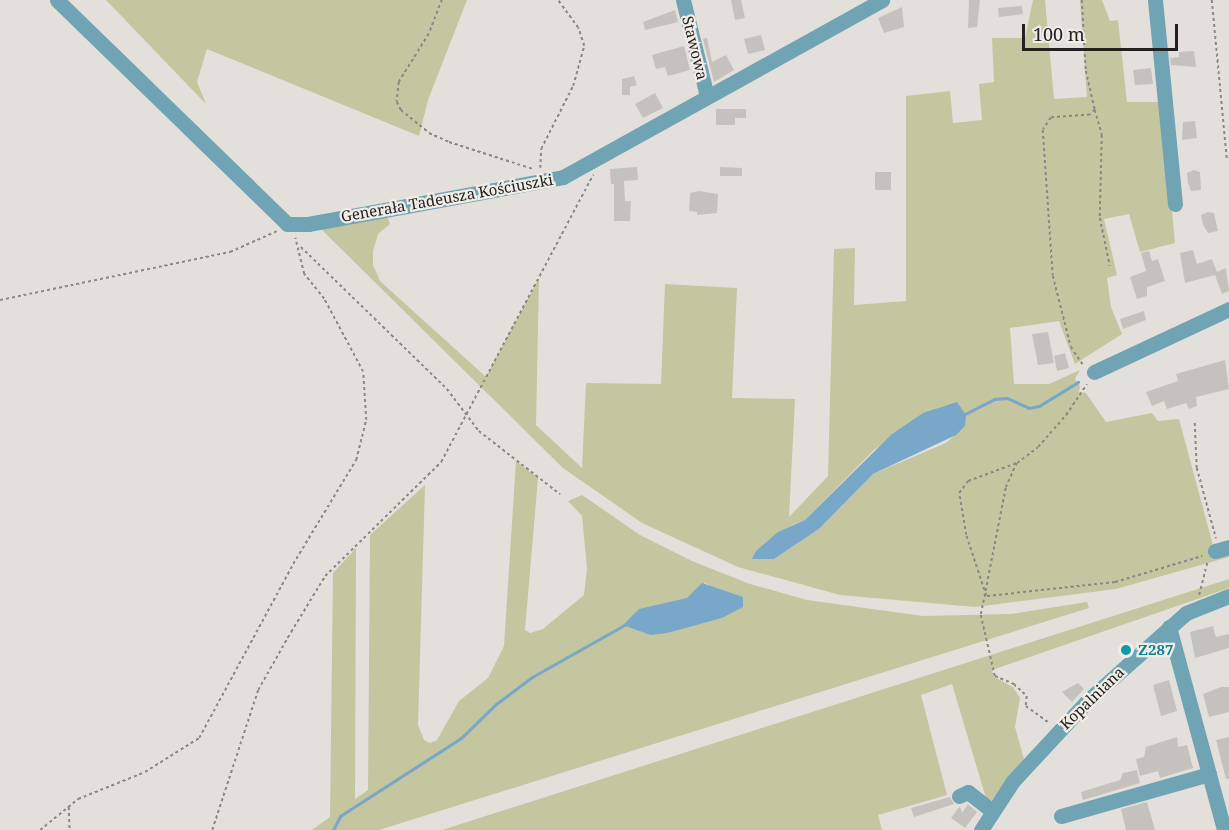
<!DOCTYPE html>
<html>
<head>
<meta charset="utf-8">
<style>
  body { margin:0 }
  #map { position:relative; width:1229px; height:830px; overflow:hidden; background:#e3e0db; font-family:"Noto Serif",serif }
  div>[style] { position:absolute }
  .green>* { inset:0; background:#c3c69f }
  .water>* { inset:0; background:#78a7c9 }
  .stream>* { height:3px; margin:-1.5px; padding:0 1.5px; transform-origin:1.5px; border-radius:1.5px; background:#78a7c9 }
  .building>* { inset:0; background:#c5c1bc }
  .path>* { height:1.5px; margin-top:-0.75px; transform-origin:0; background:repeating-linear-gradient(90deg,#8a8885 0 3px,transparent 0 6px) }
  .minor>* { height:15px; margin:-7.5px; padding:0 7.5px; transform-origin:7.5px; border-radius:7.5px; background:#70a3b3 }
  .dots>* { width:16px; height:16px; translate:-50% -50%; box-sizing:border-box; border:3px solid #f0ede8; border-radius:50% }
  span { translate:-50% -50%; white-space:nowrap; text-align:center; line-height:1.15; -webkit-text-stroke:4.5px #f0ede8; paint-order:stroke }
  .street-label { font-size:15px; color:#22211f }
  .culture-label { font-size:15px; color:#0d838f; font-weight:700 }
  .left { translate:0 -50%; text-align:left }
  .scale { position:absolute; left:1022px; top:24px; width:156px; height:27px; box-sizing:border-box; border:3px solid #22211f; border-top:0; padding-left:8px; font-size:18px; line-height:21px; white-space:nowrap; color:#22211f; -webkit-text-stroke:4px #f0ede8; paint-order:stroke }
</style>
</head>
<body>
<div id="map">
  <div class="green">
    <i style="clip-path:polygon(106px 0,467px 0,428px 100px,419px 136px,207px 49px,197px 82px,206px 104px)"></i>
    <i style="clip-path:polygon(evenodd,1033px 0,1045px 0,1054px 99px,1087px 97px,1080px 0,1102px 0,1110px 21px,1118px 20px,1127px 102px,1162px 102px,1175px 243px,1140px 252px,1129px 214px,1104px 219px,1117px 275px,1107px 278px,1111px 307px,1122px 334px,1075px 364px,1059px 321px,1010px 328px,1014px 384px,1049px 384px,1080px 370px,1075px 379px,1080px 386px,1079px 392px,1086px 393px,1106px 422px,1152px 413px,1158px 421px,1179px 419px,1214px 549px,1229px 550px,1229px 557px,1116px 589px,975px 607px,840px 595px,738px 567px,642px 523px,563px 468px,320px 228px,387px 216px,390px 224px,378px 234px,373px 251px,373px 265px,380px 281px,486px 377px,539px 278px,536px 425px,582px 468px,586px 383px,661px 384px,665px 284px,737px 288px,732px 398px,795px 399px,789px 517px,828px 476px,834px 249px,855px 248px,854px 305px,906px 301px,906px 96px,950px 91px,953px 123px,982px 120px,979px 84px,994px 82px,992px 38px,1025px 38px,1033px 0,923px 413px,965px 426px,946px 443px,873px 474px,819px 529px,774px 559px,790px 526px,805px 520px,874px 450px,923px 413px)"></i>
    <i style="clip-path:polygon(evenodd,516px 461px,538px 478px,525px 630px,530px 633px,543px 629px,584px 595px,587px 568px,582px 516px,568px 501px,582px 495px,640px 535px,692px 561px,750px 584px,807px 600px,923px 616px,1011px 614px,1087px 602px,1089px 608px,379px 830px,312px 830px,330px 817px,333px 573px,356px 548px,355px 799px,368px 790px,370px 535px,425px 485px,418px 725px,424px 740px,430px 743px,437px 740px,459px 701px,488px 678px,504px 646px,516px 461px,705px 583px,710px 586px,722px 618px,650px 635px,624px 625px,688px 598px,705px 583px)"></i>
    <i style="clip-path:polygon(1229px 579px,1229px 588px,992px 670px,994px 677px,1013px 687px,1020px 698px,1015px 727px,1024px 759px,988px 805px,952px 684px,921px 695px,947px 795px,878px 815px,882px 830px,442px 830px)"></i>
  </div>
  <div class="water">
    <i style="clip-path:polygon(957px 402px,966px 415px,965px 426px,956px 435px,873px 474px,819px 529px,774px 559px,752px 559px,756px 551px,778px 532px,805px 520px,892px 434px,923px 413px)"></i>
    <i style="clip-path:polygon(702px 583px,743px 597px,743px 607px,722px 618px,667px 633px,650px 635px,623px 625px,639px 609px,687px 598px)"></i>
  </div>
  <div class="stream">
    <i style="left:963px;top:415px;width:35px;rotate:-27deg"></i>
    <i style="left:994px;top:399px;width:13px;rotate:-4deg"></i>
    <i style="left:1007px;top:398px;width:24px;rotate:24deg"></i>
    <i style="left:1029px;top:408px;width:10px;rotate:-11deg"></i>
    <i style="left:1039px;top:406px;width:46px;rotate:-31.6deg"></i>
    <i style="left:333px;top:830px;width:16px;rotate:-63deg"></i>
    <i style="left:340px;top:816px;width:144px;rotate:-32.8deg"></i>
    <i style="left:461px;top:738px;width:49px;rotate:-44.2deg"></i>
    <i style="left:496px;top:704px;width:45px;rotate:-36.9deg"></i>
    <i style="left:532px;top:677px;width:108px;rotate:-29.4deg"></i>
  </div>
  <div class="building">
    <i style="clip-path:polygon(731px 0,741px 0,745px 18px,735px 20px)"></i>
    <i style="clip-path:polygon(969px 0,980px 0,977px 27px,968px 28px)"></i>
    <i style="clip-path:polygon(1022px 6px,1023px 14px,999px 17px,998px 8px)"></i>
    <i style="clip-path:polygon(902px 7px,904px 27px,884px 33px,878px 18px)"></i>
    <i style="clip-path:polygon(675px 10px,678px 22px,645px 30px,643px 22px)"></i>
    <i style="clip-path:polygon(761px 35px,765px 50px,748px 54px,744px 39px)"></i>
    <i style="clip-path:polygon(707px 38px,712px 62px,726px 55px,734px 70px,714px 82px,703px 39px)"></i>
    <i style="clip-path:polygon(684px 46px,690px 70px,668px 76px,665px 67px,656px 69px,652px 55px)"></i>
    <i style="clip-path:polygon(1194px 51px,1196px 67px,1171px 65px,1170px 58px,1179px 57px,1179px 52px)"></i>
    <i style="clip-path:polygon(1151px 68px,1153px 84px,1135px 85px,1133px 70px)"></i>
    <i style="clip-path:polygon(634px 76px,637px 85px,630px 87px,630px 95px,622px 95px,622px 79px)"></i>
    <i style="clip-path:polygon(655px 93px,663px 108px,643px 118px,635px 104px)"></i>
    <i style="clip-path:polygon(716px 109px,746px 109px,746px 118px,735px 118px,735px 125px,716px 125px)"></i>
    <i style="clip-path:polygon(1195px 121px,1197px 138px,1182px 140px,1183px 122px)"></i>
    <i style="clip-path:polygon(637px 167px,638px 180px,624px 181px,625px 201px,631px 201px,630px 221px,614px 221px,614px 184px,611px 184px,610px 169px)"></i>
    <i style="clip-path:polygon(720px 167px,742px 168px,742px 176px,720px 176px)"></i>
    <i style="clip-path:polygon(1194px 170px,1200px 172px,1201px 190px,1191px 191px,1188px 183px,1187px 173px)"></i>
    <i style="clip-path:polygon(875px 172px,891px 172px,891px 190px,875px 190px)"></i>
    <i style="clip-path:polygon(699px 191px,718px 194px,717px 213px,697px 215px,697px 212px,689px 211px,690px 193px)"></i>
    <i style="clip-path:polygon(1208px 212px,1214px 213px,1218px 231px,1208px 233px,1203px 225px,1201px 215px)"></i>
    <i style="clip-path:polygon(1193px 250px,1197px 264px,1212px 259px,1217px 272px,1226px 268px,1229px 291px,1222px 294px,1215px 275px,1185px 283px,1180px 253px)"></i>
    <i style="clip-path:polygon(1149px 251px,1152px 261px,1158px 259px,1165px 281px,1147px 287px,1147px 296px,1137px 299px,1130px 277px,1146px 271px,1141px 253px)"></i>
    <i style="clip-path:polygon(1144px 311px,1146px 320px,1123px 329px,1120px 319px)"></i>
    <i style="clip-path:polygon(1048px 332px,1054px 363px,1038px 365px,1032px 334px)"></i>
    <i style="clip-path:polygon(1065px 353px,1069px 368px,1057px 371px,1054px 356px)"></i>
    <i style="clip-path:polygon(1225px 360px,1229px 389px,1196px 397px,1197px 406px,1189px 409px,1186px 403px,1167px 409px,1164px 401px,1152px 406px,1146px 392px,1178px 381px,1176px 374px)"></i>
    <i style="clip-path:polygon(1213px 626px,1216px 637px,1229px 634px,1229px 648px,1195px 658px,1190px 632px)"></i>
    <i style="clip-path:polygon(1169px 680px,1177px 711px,1161px 716px,1153px 685px)"></i>
    <i style="clip-path:polygon(1078px 683px,1084px 689px,1072px 702px,1062px 692px)"></i>
    <i style="clip-path:polygon(1221px 687px,1229px 687px,1229px 712px,1209px 717px,1203px 694px)"></i>
    <i style="clip-path:polygon(1177px 737px,1178px 747px,1187px 745px,1193px 768px,1160px 778px,1158px 771px,1140px 776px,1136px 759px,1144px 757px,1146px 747px)"></i>
    <i style="clip-path:polygon(1229px 737px,1229px 779px,1226px 779px,1216px 740px)"></i>
    <i style="clip-path:polygon(1137px 770px,1140px 783px,1083px 800px,1081px 792px,1120px 780px,1123px 773px)"></i>
    <i style="clip-path:polygon(950px 797px,954px 804px,914px 817px,911px 808px)"></i>
    <i style="clip-path:polygon(1147px 802px,1155px 830px,1126px 830px,1121px 809px)"></i>
    <i style="clip-path:polygon(968px 804px,977px 812px,965px 828px,951px 818px,960px 806px,962px 813px)"></i>
  </div>
  <div class="path">
    <i style="left:442px;top:0;width:36px;rotate:111deg"></i>
    <i style="left:429px;top:34px;width:57px;rotate:122deg"></i>
    <i style="left:399px;top:82px;width:20px;rotate:96deg"></i>
    <i style="left:397px;top:102px;width:9px;rotate:63deg"></i>
    <i style="left:401px;top:110px;width:36px;rotate:39deg"></i>
    <i style="left:429px;top:133px;width:22px;rotate:24deg"></i>
    <i style="left:449px;top:142px;width:88px;rotate:17.8deg"></i>
    <i style="left:1082px;top:0;width:71px;rotate:86.8deg"></i>
    <i style="left:1086px;top:71px;width:40px;rotate:77deg"></i>
    <i style="left:1095px;top:110px;width:7px;rotate:135deg"></i>
    <i style="left:1090px;top:115px;width:39px;rotate:176deg"></i>
    <i style="left:1051px;top:118px;width:14px;rotate:124deg"></i>
    <i style="left:1043px;top:130px;width:146px;rotate:86.1deg"></i>
    <i style="left:1053px;top:276px;width:73px;rotate:75.8deg"></i>
    <i style="left:1071px;top:347px;width:23px;rotate:56deg"></i>
    <i style="left:1212px;top:0;width:159px;rotate:84.6deg"></i>
    <i style="left:1095px;top:110px;width:26px;rotate:74deg"></i>
    <i style="left:1102px;top:135px;width:83px;rotate:91.4deg"></i>
    <i style="left:1100px;top:218px;width:49px;rotate:78.2deg"></i>
    <i style="left:540px;top:168px;width:19px;rotate:-87deg"></i>
    <i style="left:541px;top:149px;width:71px;rotate:-63.1deg"></i>
    <i style="left:573px;top:86px;width:41px;rotate:-74.6deg"></i>
    <i style="left:584px;top:46px;width:19px;rotate:-108deg"></i>
    <i style="left:578px;top:28px;width:34px;rotate:-126deg"></i>
    <i style="left:301px;top:247px;width:204px;rotate:44.2deg"></i>
    <i style="left:447px;top:389px;width:53px;rotate:52.7deg"></i>
    <i style="left:479px;top:431px;width:103px;rotate:37.9deg"></i>
    <i style="left:0;top:300px;width:235px;rotate:-11.8deg"></i>
    <i style="left:230px;top:252px;width:51px;rotate:-24.1deg"></i>
    <i style="left:1195px;top:423px;width:45px;rotate:87.5deg"></i>
    <i style="left:1197px;top:468px;width:73px;rotate:74.8deg"></i>
    <i style="left:1017px;top:463px;width:27px;rotate:114deg"></i>
    <i style="left:1006px;top:488px;width:129px;rotate:101.1deg"></i>
    <i style="left:981px;top:615px;width:63px;rotate:77.1deg"></i>
    <i style="left:995px;top:676px;width:21px;rotate:23deg"></i>
    <i style="left:1014px;top:684px;width:18px;rotate:43deg"></i>
    <i style="left:1027px;top:696px;width:10px;rotate:96deg"></i>
    <i style="left:1026px;top:706px;width:27px;rotate:36deg"></i>
    <i style="left:1199px;top:595px;width:34px;rotate:-76deg"></i>
    <i style="left:986px;top:596px;width:64px;rotate:-108.2deg"></i>
    <i style="left:966px;top:535px;width:43px;rotate:-99.5deg"></i>
    <i style="left:959px;top:493px;width:15px;rotate:-53deg"></i>
    <i style="left:968px;top:481px;width:52px;rotate:-20.2deg"></i>
    <i style="left:1017px;top:463px;width:26px;rotate:-37deg"></i>
    <i style="left:1038px;top:447px;width:43px;rotate:-48.8deg"></i>
    <i style="left:1066px;top:415px;width:37px;rotate:-56deg"></i>
    <i style="left:987px;top:596px;width:129px;rotate:-6.2deg"></i>
    <i style="left:1115px;top:582px;width:91px;rotate:-16.6deg"></i>
    <i style="left:69px;top:807px;width:23px;rotate:88deg"></i>
    <i style="left:40px;top:830px;width:49px;rotate:-39.2deg"></i>
    <i style="left:78px;top:799px;width:72px;rotate:-21.9deg"></i>
    <i style="left:145px;top:772px;width:64px;rotate:-32.2deg"></i>
    <i style="left:199px;top:738px;width:198px;rotate:-61.6deg"></i>
    <i style="left:293px;top:564px;width:122px;rotate:-58.8deg"></i>
    <i style="left:356px;top:460px;width:41px;rotate:-76deg"></i>
    <i style="left:366px;top:420px;width:48px;rotate:-93.6deg"></i>
    <i style="left:363px;top:372px;width:83px;rotate:-118.1deg"></i>
    <i style="left:324px;top:299px;width:32px;rotate:-129deg"></i>
    <i style="left:304px;top:274px;width:37px;rotate:-104deg"></i>
    <i style="left:212px;top:830px;width:147px;rotate:-71.8deg"></i>
    <i style="left:258px;top:690px;width:67px;rotate:-60.4deg"></i>
    <i style="left:291px;top:632px;width:66px;rotate:-58.7deg"></i>
    <i style="left:325px;top:576px;width:163px;rotate:-44.5deg"></i>
    <i style="left:441px;top:462px;width:325px;rotate:-62.1deg"></i>
  </div>
  <div class="minor">
    <i style="left:57px;top:0;width:321px;rotate:44.2deg"></i>
    <i style="left:287px;top:224px;width:21px"></i>
    <i style="left:308px;top:224px;width:259px;rotate:-10.4deg"></i>
    <i style="left:563px;top:177px;width:365px;rotate:-29deg"></i>
    <i style="left:683px;top:0;width:99px;rotate:76deg"></i>
    <i style="left:1155px;top:0;width:205px;rotate:84.4deg"></i>
    <i style="left:1094px;top:372px;width:149px;rotate:-25deg"></i>
    <i style="left:1215px;top:551px;width:15px;rotate:-16deg"></i>
    <i style="left:1169px;top:627px;width:210px;rotate:74.8deg"></i>
    <i style="left:959px;top:796px;width:10px;rotate:-24deg"></i>
    <i style="left:968px;top:792px;width:31px;rotate:38deg"></i>
    <i style="left:1061px;top:816px;width:154px;rotate:-15.8deg"></i>
    <i style="left:981px;top:830px;width:59px;rotate:-56.9deg"></i>
    <i style="left:1013px;top:781px;width:110px;rotate:-47.2deg"></i>
    <i style="left:1088px;top:700px;width:131px;rotate:-41.6deg"></i>
    <i style="left:1186px;top:613px;width:46px;rotate:-21.6deg"></i>
  </div>
  <div class="dots">
    <i style="left:1126px;top:650px;background:#0f9aa8"></i>
  </div>
  <div class="street-label">
    <span style="left:695px;top:48px;rotate:76deg">Stawowa</span>
    <span style="left:447px;top:198px;rotate:-10deg">Generała Tadeusza Kościuszki</span>
    <span style="left:1092px;top:698px;rotate:-44deg">Kopalniana</span>
  </div>
  <div class="culture-label">
    <span class="left" style="left:1138px;top:650px">Z287</span>
  </div>
  <div class="scale">100 m</div>
</div>
</body>
</html>
